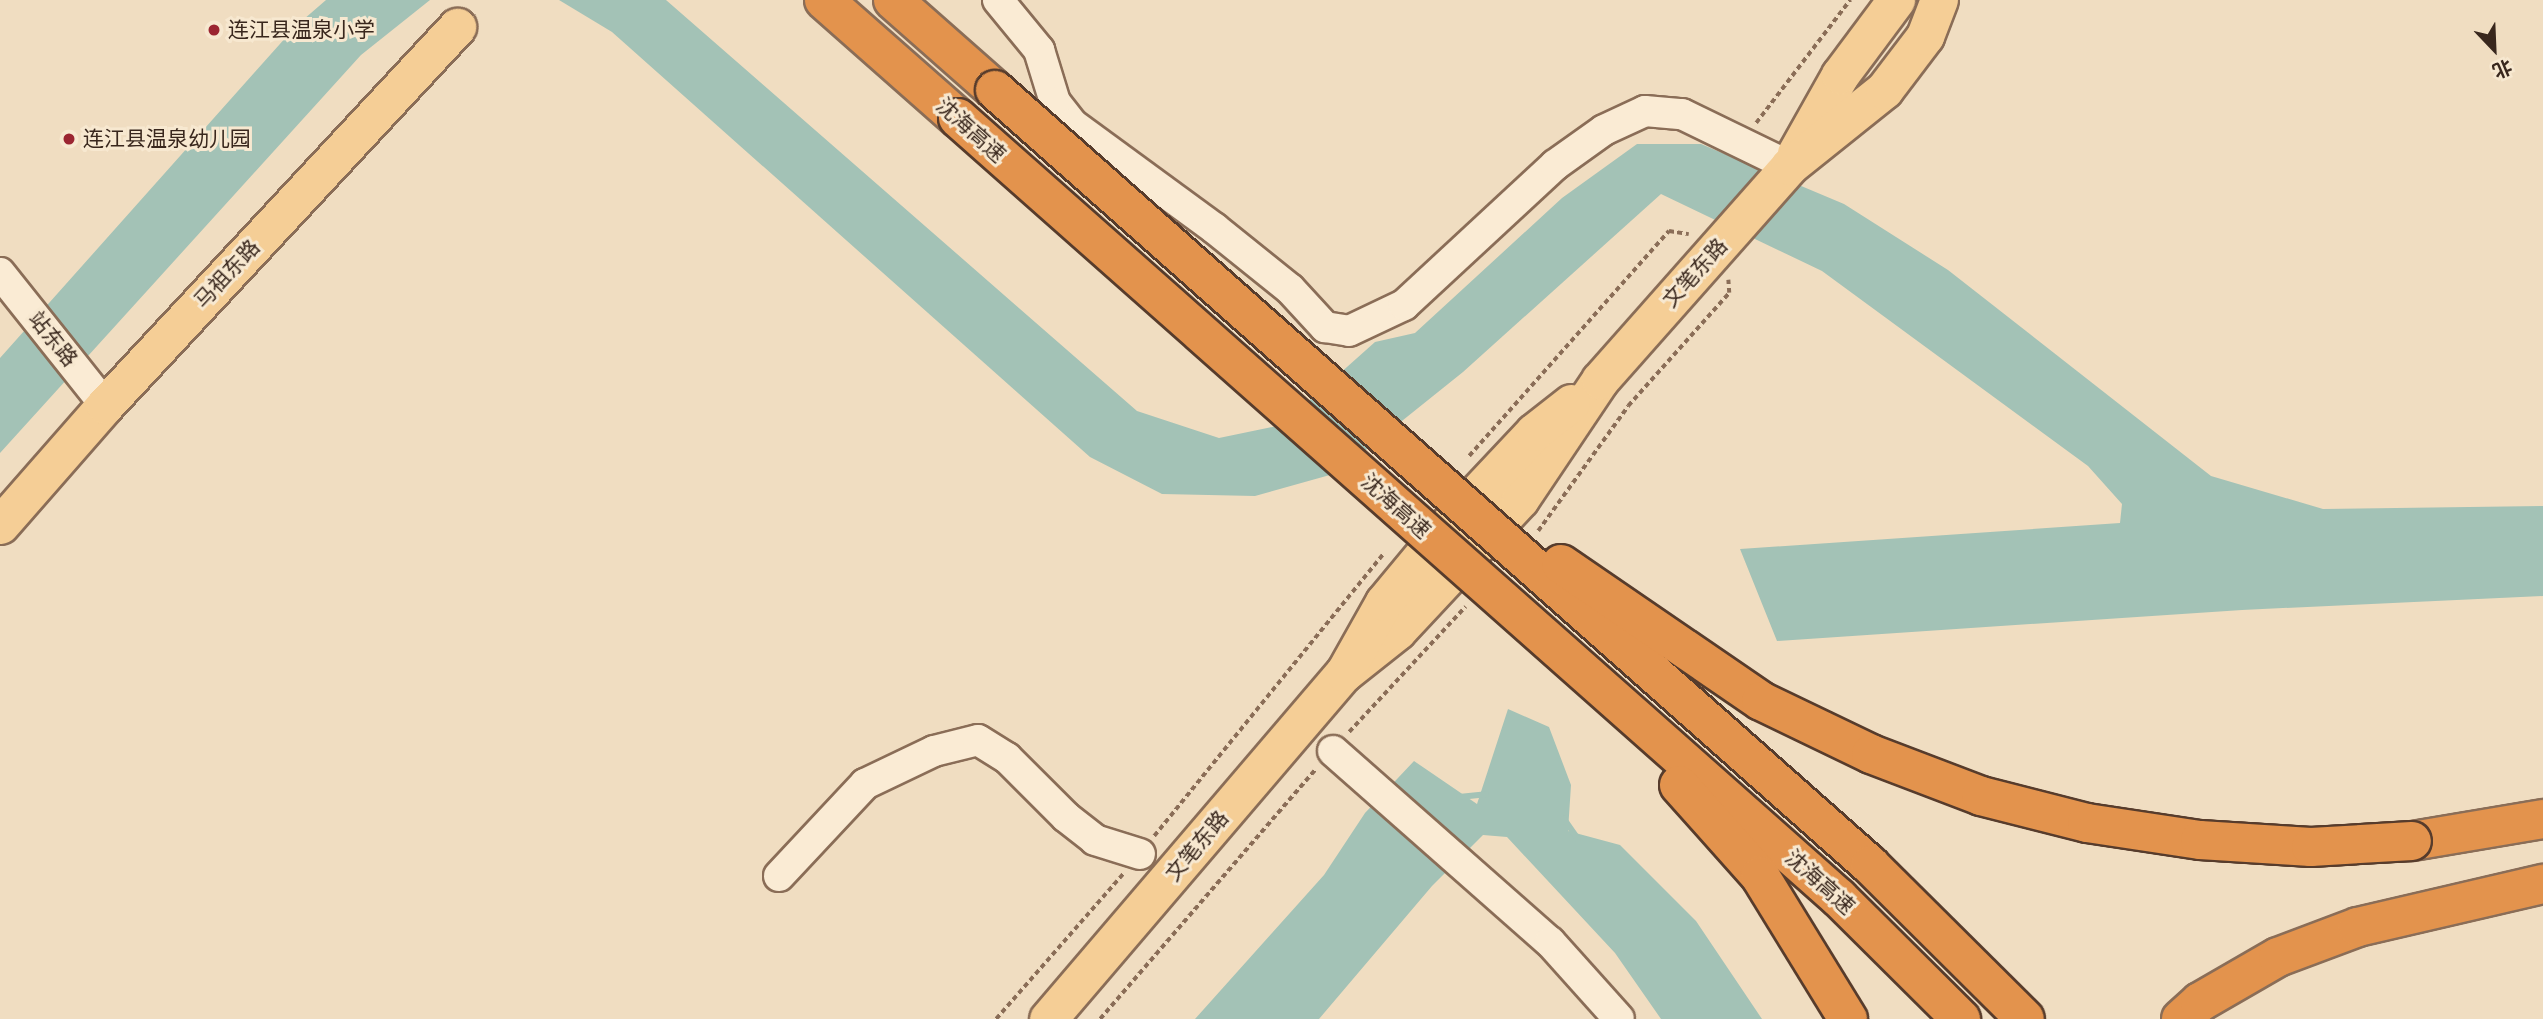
<!DOCTYPE html>
<html>
<head>
<meta charset="utf-8">
<style>
  body { margin:0 }
  #map { position:relative; width:2543px; height:1019px; overflow:hidden; background:#f0ddc1; font-family:"Roboto Serif","Noto Sans SC",serif }
  div>[style] { position:absolute }
  .water>* { inset:0; background:#a3c2b6 }
  .stream>* { height:6px; margin:-3px; padding:0 3px; transform-origin:3px; border-radius:3px; background:#a3c2b6 }
  .path>* { height:3.5px; margin-top:-1.75px; transform-origin:0; background:repeating-linear-gradient(90deg,#8a6d57 0 5px,transparent 0 8.5px) }
  .roads { filter:drop-shadow(2px 0 #8a6d57) drop-shadow(-2px 0 #8a6d57) drop-shadow(0 2px #8a6d57) drop-shadow(0 -2px #8a6d57) }
  .minor>* { height:30px; margin:-15px; padding:0 15px; transform-origin:15px; border-radius:15px; background:#faebd4 }
  .major>* { height:37px; margin:-18.5px; padding:0 18.5px; transform-origin:18.5px; border-radius:18.5px; background:#f5ce96 }
  .highway>* { height:38px; margin:-19px; padding:0 19px; transform-origin:19px; border-radius:19px; background:#e3934d }
  .bridges { filter:drop-shadow(2px 0 #573c2c) drop-shadow(-2px 0 #573c2c) drop-shadow(0 2px #573c2c) drop-shadow(0 -2px #573c2c) }
  .highway-bridge>* { height:38px; margin:-19px; padding:0 19px; transform-origin:19px; border-radius:19px; background:#e3934d }
  .dots>* { width:19px; height:19px; translate:-50% -50%; box-sizing:border-box; border:4px solid #f7e8d0; border-radius:50% }
  span { translate:-50% -50%; white-space:nowrap; text-align:center; line-height:1.15; -webkit-text-stroke:6px #f7e8d0; paint-order:stroke }
  .poi-label { font-size:21px; color:#39271d }
  .left { translate:0 -50%; text-align:left }
  .street-label { font-size:21px; color:#39271d }
  .north { position:absolute; left:2459px; top:14px; width:70px; height:70px; -webkit-text-stroke:5px #f7e8d0; paint-order:stroke; rotate:157deg; font-size:19px; font-weight:700; line-height:28px; text-align:center; color:#39271d }
  .north::after { content:''; display:block; margin:auto; width:24px; height:32px; background:#39271d; clip-path:polygon(50% 0,100% 100%,50% 72%,0 100%) }
</style>
</head>
<body>
<div id="map">
  <div class="water">
    <i style="clip-path:polygon(326px 0,430px 0,361px 55px,0 453px,0 358px,296px 26px)"></i>
    <i style="clip-path:polygon(559px 0,666px 0,1137px 411px,1219px 438px,1282px 425px,1375px 342px,1415px 333px,1562px 198px,1637px 144px,1701px 144px,1844px 204px,1948px 270px,2211px 476px,2323px 509px,2543px 506px,2543px 596px,2242px 610px,1777px 641px,1740px 549px,2120px 523px,2122px 504px,2088px 466px,1822px 271px,1661px 194px,1463px 372px,1337px 473px,1255px 496px,1162px 494px,1090px 457px,612px 32px)"></i>
    <i style="clip-path:polygon(1508px 709px,1549px 727px,1571px 785px,1568px 831px,1620px 845px,1696px 921px,1762px 1019px,1661px 1019px,1615px 953px,1507px 837px,1483px 835px,1432px 886px,1319px 1019px,1195px 1019px,1324px 875px,1365px 813px,1414px 761px,1477px 804px)"></i>
  </div>
  <div class="stream">
    <i style="left:1459px;top:797px;width:27px;rotate:-6deg"></i>
    <i style="left:1564px;top:819px;width:24px;rotate:55deg"></i>
  </div>
  <div class="path">
    <i style="left:1756px;top:123px;width:155px;rotate:-52.6deg"></i>
    <i style="left:1469px;top:456px;width:301px;rotate:-48.4deg"></i>
    <i style="left:1669px;top:231px;width:20px;rotate:9deg"></i>
    <i style="left:1538px;top:531px;width:154px;rotate:-54.2deg"></i>
    <i style="left:1628px;top:406px;width:152px;rotate:-48.2deg"></i>
    <i style="left:1729px;top:293px;width:13px;rotate:-94deg"></i>
    <i style="left:1349px;top:732px;width:171px;rotate:-47.1deg"></i>
    <i style="left:1154px;top:836px;width:363px;rotate:-50.9deg"></i>
    <i style="left:996px;top:1019px;width:193px;rotate:-48.8deg"></i>
    <i style="left:1100px;top:1019px;width:330px;rotate:-49.2deg"></i>
  </div>
  <div class="roads">
    <div class="minor">
      <i style="left:998px;top:0;width:65px;rotate:50.6deg"></i>
      <i style="left:1039px;top:50px;width:54px;rotate:72.9deg"></i>
      <i style="left:1055px;top:102px;width:28px;rotate:52deg"></i>
      <i style="left:1072px;top:124px;width:176px;rotate:36.2deg"></i>
      <i style="left:1214px;top:228px;width:97px;rotate:38.8deg"></i>
      <i style="left:1290px;top:289px;width:52px;rotate:47.4deg"></i>
      <i style="left:1325px;top:327px;width:24px;rotate:9deg"></i>
      <i style="left:1349px;top:331px;width:61px;rotate:-25.3deg"></i>
      <i style="left:1404px;top:305px;width:206px;rotate:-42.8deg"></i>
      <i style="left:1555px;top:165px;width:60px;rotate:-35.5deg"></i>
      <i style="left:1604px;top:130px;width:45px;rotate:-24.9deg"></i>
      <i style="left:1645px;top:111px;width:37px;rotate:5deg"></i>
      <i style="left:1682px;top:114px;width:119px;rotate:25.9deg"></i>
      <i style="left:0;top:273px;width:169px;rotate:51.5deg"></i>
      <i style="left:1333px;top:751px;width:289px;rotate:41.4deg"></i>
      <i style="left:1550px;top:942px;width:103px;rotate:48.1deg"></i>
      <i style="left:779px;top:876px;width:126px;rotate:-46.9deg"></i>
      <i style="left:865px;top:784px;width:76px;rotate:-25.6deg"></i>
      <i style="left:934px;top:751px;width:45px;rotate:-14deg"></i>
      <i style="left:978px;top:740px;width:34px;rotate:32deg"></i>
      <i style="left:1007px;top:758px;width:83px;rotate:45deg"></i>
      <i style="left:1066px;top:817px;width:37px;rotate:38deg"></i>
      <i style="left:1095px;top:840px;width:47px;rotate:17.3deg"></i>
    </div>
    <div class="major">
      <i style="left:1796px;top:153px;width:90px;rotate:-60.6deg"></i>
      <i style="left:1840px;top:75px;width:94px;rotate:-53.3deg"></i>
      <i style="left:0;top:525px;width:159px;rotate:-48.8deg"></i>
      <i style="left:105px;top:405px;width:517px;rotate:-47.04deg"></i>
      <i style="left:1344px;top:673px;width:68px;rotate:-38.4deg"></i>
      <i style="left:1397px;top:631px;width:180px;rotate:-47deg"></i>
      <i style="left:1520px;top:499px;width:143px;rotate:-56.1deg"></i>
      <i style="left:1600px;top:380px;width:286px;rotate:-48.5deg"></i>
      <i style="left:1789px;top:166px;width:122px;rotate:-38.7deg"></i>
      <i style="left:1884px;top:90px;width:68px;rotate:-52.8deg"></i>
      <i style="left:1925px;top:36px;width:39px;rotate:-69deg"></i>
      <i style="left:1048px;top:1019px;width:455px;rotate:-49.5deg"></i>
      <i style="left:1344px;top:673px;width:81px;rotate:-60.6deg"></i>
      <i style="left:1384px;top:602px;width:114px;rotate:-50.3deg"></i>
      <i style="left:1457px;top:514px;width:112px;rotate:-46.8deg"></i>
      <i style="left:1534px;top:432px;width:47px;rotate:-38.1deg"></i>
    </div>
    <div class="highway">
      <i style="left:824px;top:0;width:179px;rotate:41.4deg"></i>
      <i style="left:893px;top:0;width:136px;rotate:41.4deg"></i>
      <i style="left:2412px;top:841px;width:133px;rotate:-9.5deg"></i>
      <i style="left:2181px;top:1019px;width:25px;rotate:-42deg"></i>
      <i style="left:2200px;top:1002px;width:90px;rotate:-30deg"></i>
      <i style="left:2278px;top:957px;width:85px;rotate:-20.6deg"></i>
      <i style="left:2358px;top:927px;width:190px;rotate:-13.1deg"></i>
    </div>
  </div>
  <div class="bridges">
    <div class="highway-bridge">
      <i style="left:995px;top:90px;width:1169px;rotate:41.53deg"></i>
      <i style="left:1870px;top:865px;width:218px;rotate:44.8deg"></i>
      <i style="left:958px;top:118px;width:1177px;rotate:41.52deg"></i>
      <i style="left:1839px;top:898px;width:172px;rotate:44.8deg"></i>
      <i style="left:1561px;top:564px;width:242px;rotate:34.4deg"></i>
      <i style="left:1761px;top:701px;width:122px;rotate:25.7deg"></i>
      <i style="left:1871px;top:754px;width:118px;rotate:20.9deg"></i>
      <i style="left:1981px;top:796px;width:109px;rotate:14.3deg"></i>
      <i style="left:2087px;top:823px;width:114px;rotate:8.6deg"></i>
      <i style="left:2200px;top:840px;width:111px;rotate:3.6deg"></i>
      <i style="left:2311px;top:847px;width:101px;rotate:-3.4deg"></i>
      <i style="left:1679px;top:785px;width:122px;rotate:48.3deg"></i>
      <i style="left:1760px;top:876px;width:168px;rotate:58.4deg"></i>
    </div>
  </div>
  <div class="dots">
    <i style="left:214px;top:30px;background:#9b2531"></i>
    <i style="left:69px;top:139px;background:#9b2531"></i>
  </div>
  <div class="poi-label">
    <span class="left" style="left:228px;top:30px">连江县温泉小学</span>
    <span class="left" style="left:83px;top:139px">连江县温泉幼儿园</span>
  </div>
  <div class="street-label">
    <span style="left:971px;top:130px;rotate:42deg">沈海高速</span>
    <span style="left:1695px;top:273px;rotate:-48deg">文笔东路</span>
    <span style="left:227px;top:274px;rotate:-47deg">马祖东路</span>
    <span style="left:53px;top:339px;rotate:51deg">站东路</span>
    <span style="left:1396px;top:506px;rotate:42deg">沈海高速</span>
    <span style="left:1197px;top:846px;rotate:-50deg">文笔东路</span>
    <span style="left:1820px;top:882px;rotate:42deg">沈海高速</span>
  </div>
  <div class="north">北</div>
</div>
</body>
</html>
